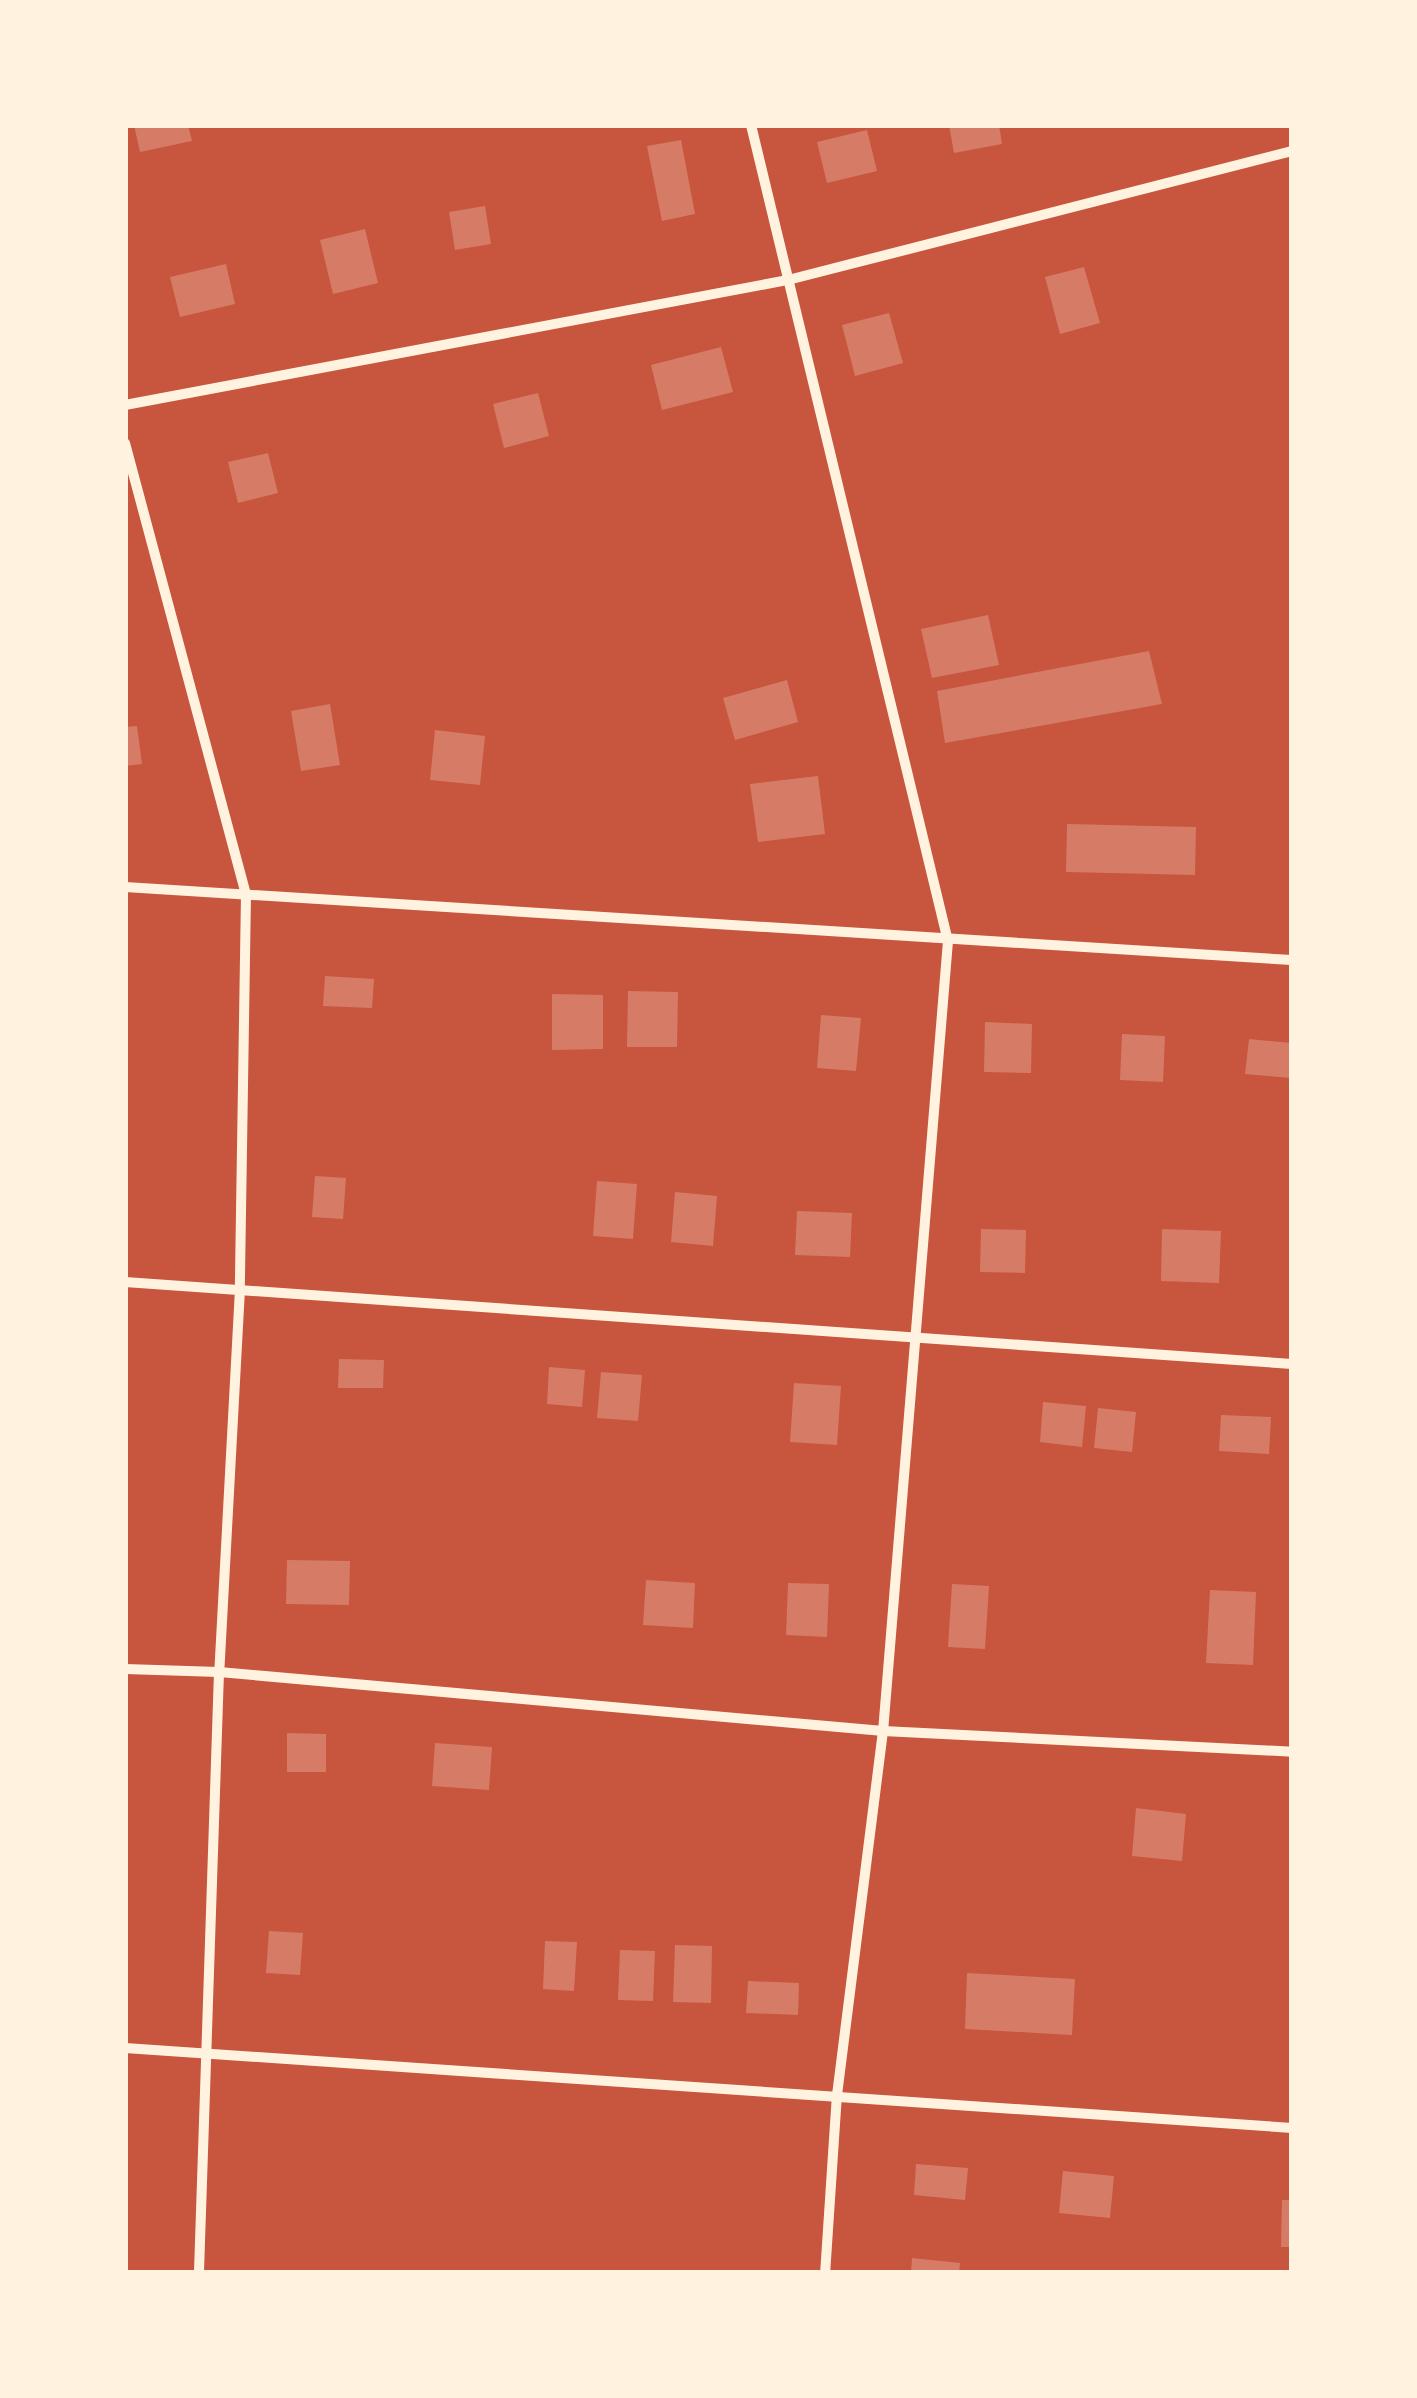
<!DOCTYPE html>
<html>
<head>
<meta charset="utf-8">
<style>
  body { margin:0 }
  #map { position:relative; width:1417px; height:2398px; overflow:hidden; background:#c8553d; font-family:Rubik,sans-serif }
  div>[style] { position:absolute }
  .building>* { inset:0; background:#d67c66 }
  .minor>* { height:10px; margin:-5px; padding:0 5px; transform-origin:5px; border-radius:5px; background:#fff3e0 }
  span { translate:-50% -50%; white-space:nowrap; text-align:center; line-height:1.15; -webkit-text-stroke:8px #fff3e0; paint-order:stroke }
  .frame { position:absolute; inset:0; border:128px solid #fff3e0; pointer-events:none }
</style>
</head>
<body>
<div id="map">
  <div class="building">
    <i style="clip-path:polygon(134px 125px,188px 125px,192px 141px,140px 152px)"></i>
    <i style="clip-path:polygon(949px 125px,999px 125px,1002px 144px,954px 153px)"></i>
    <i style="clip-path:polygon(867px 130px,877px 171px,827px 183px,817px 142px)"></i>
    <i style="clip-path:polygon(681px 140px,695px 214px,662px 221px,647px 146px)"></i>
    <i style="clip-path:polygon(485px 206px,491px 244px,455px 250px,449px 212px)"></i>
    <i style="clip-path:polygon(365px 229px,378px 283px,333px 294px,320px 240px)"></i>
    <i style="clip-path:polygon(226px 264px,235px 304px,180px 317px,170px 277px)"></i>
    <i style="clip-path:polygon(1084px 267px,1100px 323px,1060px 334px,1045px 277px)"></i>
    <i style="clip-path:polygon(889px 313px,903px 363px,855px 376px,842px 325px)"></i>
    <i style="clip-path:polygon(721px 347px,733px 392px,662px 410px,651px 365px)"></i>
    <i style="clip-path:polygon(538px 393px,549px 436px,504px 448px,493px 404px)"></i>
    <i style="clip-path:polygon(268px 453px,278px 493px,238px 503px,228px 462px)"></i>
    <i style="clip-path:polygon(988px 615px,999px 665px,932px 678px,921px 629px)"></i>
    <i style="clip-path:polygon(1149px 651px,1162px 704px,945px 743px,937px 691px)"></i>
    <i style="clip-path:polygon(787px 680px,798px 722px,735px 740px,723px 698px)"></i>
    <i style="clip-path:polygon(330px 704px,340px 765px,301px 771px,291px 711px)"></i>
    <i style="clip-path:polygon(137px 726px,142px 764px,125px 766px,125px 727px)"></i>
    <i style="clip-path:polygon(435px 730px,485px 736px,480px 785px,430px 780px)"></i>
    <i style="clip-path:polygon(818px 776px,825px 834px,758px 842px,750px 784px)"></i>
    <i style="clip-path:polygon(1067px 824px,1196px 827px,1195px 875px,1066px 872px)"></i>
    <i style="clip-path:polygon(325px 976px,374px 979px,372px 1008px,323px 1006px)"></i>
    <i style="clip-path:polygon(628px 991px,678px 992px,677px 1047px,627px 1047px)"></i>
    <i style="clip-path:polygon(552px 994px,603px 995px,603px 1049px,552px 1050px)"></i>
    <i style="clip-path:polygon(821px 1015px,861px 1018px,856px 1071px,817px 1068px)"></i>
    <i style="clip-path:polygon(985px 1022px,1032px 1024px,1031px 1073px,984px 1072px)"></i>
    <i style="clip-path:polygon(1122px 1034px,1165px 1036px,1163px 1082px,1120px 1080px)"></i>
    <i style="clip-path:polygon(1249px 1039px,1292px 1043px,1291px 1078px,1245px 1074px)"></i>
    <i style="clip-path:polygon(315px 1176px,346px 1178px,343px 1219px,312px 1217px)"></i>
    <i style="clip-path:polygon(597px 1181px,637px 1184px,633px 1239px,593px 1236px)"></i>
    <i style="clip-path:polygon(675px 1192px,717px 1196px,713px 1246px,671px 1242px)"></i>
    <i style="clip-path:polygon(797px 1211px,852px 1213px,850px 1257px,795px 1255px)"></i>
    <i style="clip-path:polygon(981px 1229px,1026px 1230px,1025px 1273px,980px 1272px)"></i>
    <i style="clip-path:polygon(1162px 1229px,1221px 1231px,1219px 1283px,1161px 1281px)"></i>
    <i style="clip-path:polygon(339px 1359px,384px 1360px,383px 1388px,338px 1388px)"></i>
    <i style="clip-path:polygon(549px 1367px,585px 1370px,582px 1407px,547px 1404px)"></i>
    <i style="clip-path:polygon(601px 1372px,642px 1375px,638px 1421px,597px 1418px)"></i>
    <i style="clip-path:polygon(794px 1383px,841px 1386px,837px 1445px,790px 1442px)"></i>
    <i style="clip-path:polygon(1043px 1402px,1086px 1406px,1082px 1447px,1040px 1442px)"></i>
    <i style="clip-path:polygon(1098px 1408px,1136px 1412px,1132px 1452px,1094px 1448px)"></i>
    <i style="clip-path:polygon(1221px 1415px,1271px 1417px,1269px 1454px,1219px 1451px)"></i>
    <i style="clip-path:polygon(287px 1560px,350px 1561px,349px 1605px,286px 1604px)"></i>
    <i style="clip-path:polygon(646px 1580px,695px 1583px,693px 1628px,643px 1625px)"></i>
    <i style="clip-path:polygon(788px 1583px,829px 1584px,827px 1637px,786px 1635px)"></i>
    <i style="clip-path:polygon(952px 1584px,989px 1586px,985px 1649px,948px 1647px)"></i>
    <i style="clip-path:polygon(1210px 1590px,1256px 1592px,1253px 1665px,1206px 1663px)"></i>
    <i style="clip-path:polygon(287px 1733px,326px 1734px,326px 1772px,287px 1772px)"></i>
    <i style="clip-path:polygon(435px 1743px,492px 1747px,489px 1790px,432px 1786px)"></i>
    <i style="clip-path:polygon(1136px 1808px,1186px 1814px,1182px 1861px,1132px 1856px)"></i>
    <i style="clip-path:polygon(269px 1931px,303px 1933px,300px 1975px,266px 1973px)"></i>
    <i style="clip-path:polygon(545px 1941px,577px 1942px,574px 1991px,543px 1989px)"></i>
    <i style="clip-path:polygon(675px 1945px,712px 1946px,711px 2003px,673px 2002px)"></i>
    <i style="clip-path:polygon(620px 1950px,655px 1951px,653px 2001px,618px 2000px)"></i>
    <i style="clip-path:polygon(967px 1973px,1075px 1979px,1072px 2035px,965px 2029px)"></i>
    <i style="clip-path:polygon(748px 1981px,799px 1983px,798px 2015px,746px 2013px)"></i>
    <i style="clip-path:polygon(916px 2164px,968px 2168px,965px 2200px,914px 2195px)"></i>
    <i style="clip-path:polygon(1063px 2171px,1114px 2176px,1110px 2218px,1059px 2213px)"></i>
    <i style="clip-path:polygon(1282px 2200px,1292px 2200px,1292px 2247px,1281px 2247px)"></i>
    <i style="clip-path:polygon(912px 2258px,960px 2263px,959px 2273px,911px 2273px)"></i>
  </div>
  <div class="minor">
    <i style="left:751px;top:125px;width:839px;rotate:76.43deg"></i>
    <i style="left:948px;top:941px;width:793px;rotate:94.7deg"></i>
    <i style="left:883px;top:1731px;width:366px;rotate:97.2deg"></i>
    <i style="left:837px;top:2094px;width:179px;rotate:93.8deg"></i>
    <i style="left:125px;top:405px;width:675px;rotate:-10.68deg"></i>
    <i style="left:788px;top:280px;width:520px;rotate:-14.36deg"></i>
    <i style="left:125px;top:443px;width:467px;rotate:75deg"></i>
    <i style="left:246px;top:894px;width:395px;rotate:90.9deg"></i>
    <i style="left:240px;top:1289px;width:384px;rotate:93.1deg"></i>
    <i style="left:219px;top:1672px;width:601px;rotate:91.91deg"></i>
    <i style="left:125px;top:887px;width:1169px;rotate:3.58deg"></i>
    <i style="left:125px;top:1282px;width:1170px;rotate:4.02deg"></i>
    <i style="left:125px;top:1669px;width:94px;rotate:1.8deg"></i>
    <i style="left:219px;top:1672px;width:667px;rotate:5.08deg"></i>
    <i style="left:883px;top:1731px;width:410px;rotate:2.9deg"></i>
    <i style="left:125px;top:2048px;width:1170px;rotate:3.92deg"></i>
  </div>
  <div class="frame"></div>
</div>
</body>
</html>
